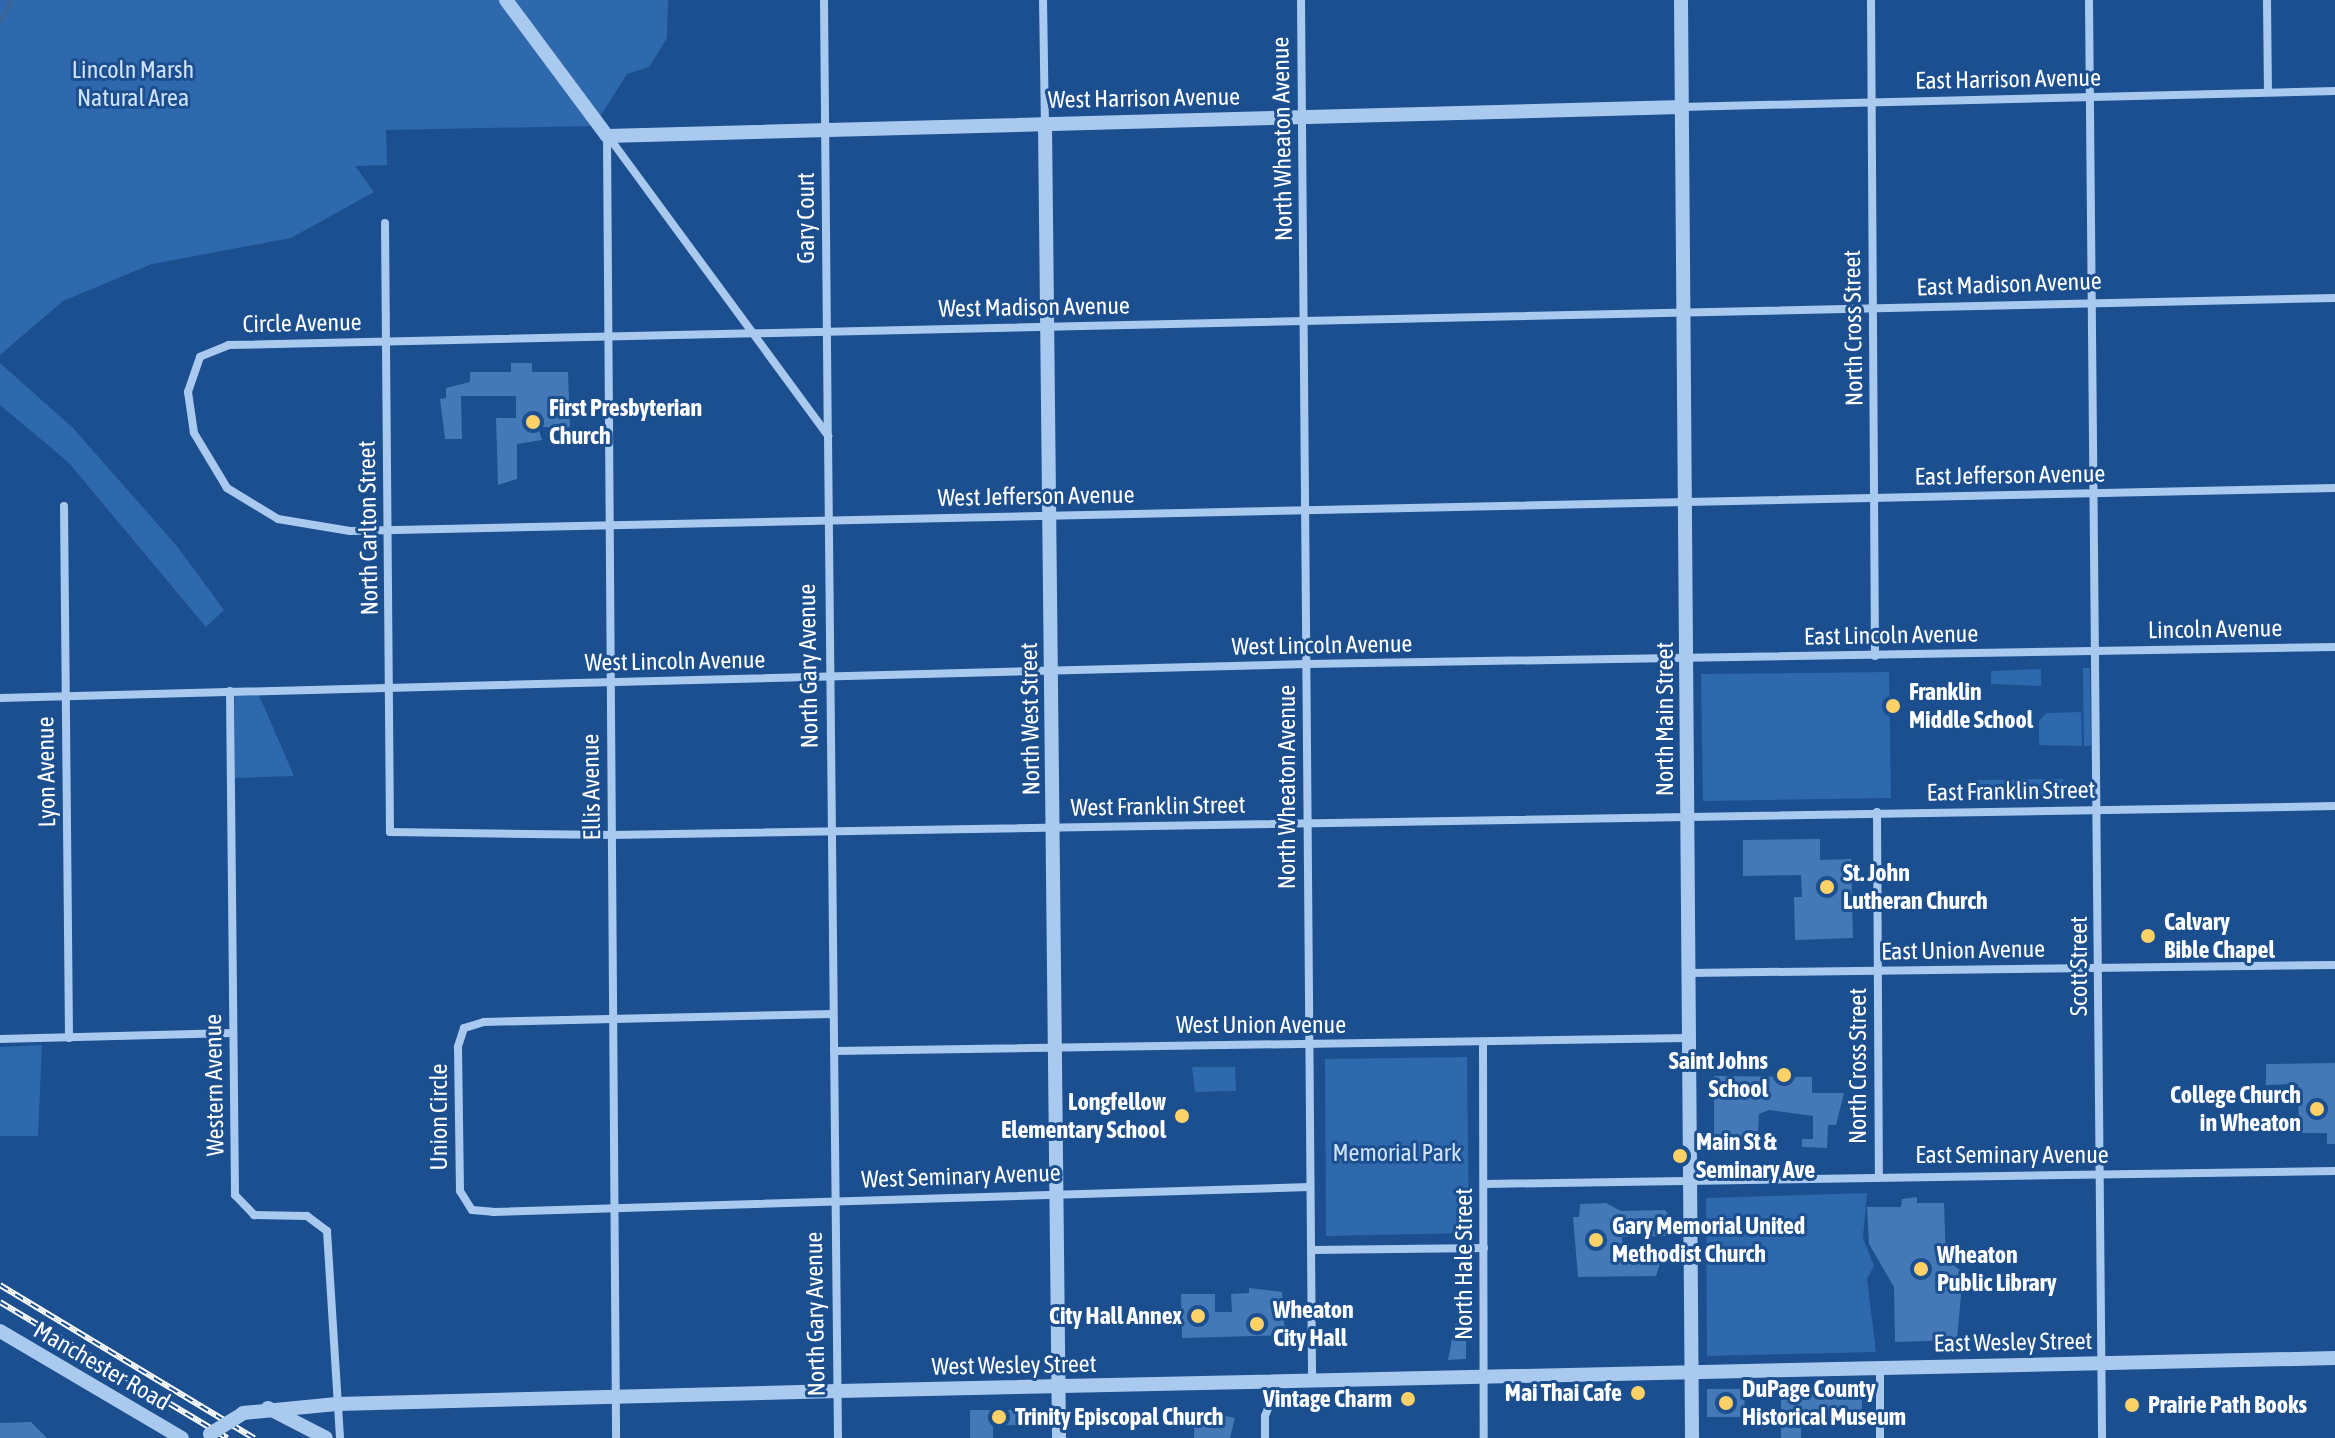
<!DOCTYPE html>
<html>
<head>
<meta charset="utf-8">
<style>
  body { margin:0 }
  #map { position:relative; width:2335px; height:1438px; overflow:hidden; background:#1b4f8f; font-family:"Asap Condensed",sans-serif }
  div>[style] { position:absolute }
  .green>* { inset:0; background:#2e69ad }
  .stream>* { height:3px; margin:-1.5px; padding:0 1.5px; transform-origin:1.5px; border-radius:1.5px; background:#3c6290 }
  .building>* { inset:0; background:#4478b7 }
  .minor>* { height:8px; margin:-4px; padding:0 4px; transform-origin:4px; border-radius:4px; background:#a9c9ee }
  .tertiary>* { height:14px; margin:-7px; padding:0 7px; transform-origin:7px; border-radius:7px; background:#a9c9ee }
  .rail>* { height:6px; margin-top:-3px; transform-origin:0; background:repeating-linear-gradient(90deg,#1b4f8f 0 9px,#fff 0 18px); box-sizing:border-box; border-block:2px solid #fff }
  .tertiary-bridge>* { height:14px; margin:-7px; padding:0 7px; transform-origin:7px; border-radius:7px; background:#a9c9ee }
  .dots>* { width:22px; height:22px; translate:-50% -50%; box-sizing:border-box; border:4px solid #1b4f8f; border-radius:50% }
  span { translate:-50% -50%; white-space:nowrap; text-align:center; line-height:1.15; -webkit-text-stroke:6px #1b4f8f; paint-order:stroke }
  .park-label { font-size:24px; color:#cfe3fa }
  .street-label { font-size:24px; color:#fff }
  .poi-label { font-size:24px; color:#fff; font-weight:700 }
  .left { translate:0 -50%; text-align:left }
  .right { translate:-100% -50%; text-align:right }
</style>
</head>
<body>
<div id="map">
  <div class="green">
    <i style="clip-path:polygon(0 0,668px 0,667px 38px,649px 67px,627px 74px,594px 126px,386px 130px,387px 165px,355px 166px,374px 192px,291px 238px,152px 264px,63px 301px,0 355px)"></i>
    <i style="clip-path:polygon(0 363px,73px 428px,176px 545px,224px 610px,206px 627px,68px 462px,0 405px)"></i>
    <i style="clip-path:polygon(2083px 668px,2090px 668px,2091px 746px,2084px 746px)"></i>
    <i style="clip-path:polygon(2041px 669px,2041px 686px,1991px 684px,1991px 671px)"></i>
    <i style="clip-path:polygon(1889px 672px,1891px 798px,1703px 801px,1701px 674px)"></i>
    <i style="clip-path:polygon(258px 694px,265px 709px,294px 776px,235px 778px,235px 695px)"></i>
    <i style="clip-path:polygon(2081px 712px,2082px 746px,2039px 745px,2039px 721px,2046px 713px)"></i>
    <i style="clip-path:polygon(2064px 779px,2053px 796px,1975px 797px,1974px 780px)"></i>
    <i style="clip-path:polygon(42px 1045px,38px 1136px,0 1136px,0 1047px)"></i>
    <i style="clip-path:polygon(1467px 1057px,1469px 1233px,1326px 1236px,1325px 1059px)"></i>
    <i style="clip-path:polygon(1192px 1067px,1235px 1067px,1236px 1091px,1195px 1092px)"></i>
    <i style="clip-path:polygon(1867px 1193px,1863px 1238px,1874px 1266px,1867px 1279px,1876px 1352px,1707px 1356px,1706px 1198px)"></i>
  </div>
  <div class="stream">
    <i style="left:0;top:21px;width:24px;rotate:-62deg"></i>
  </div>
  <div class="building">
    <i style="clip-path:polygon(511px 363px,532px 363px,532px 372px,568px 372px,570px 427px,538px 427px,542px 440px,517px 444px,517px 479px,498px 485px,496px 418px,516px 418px,516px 396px,461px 396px,462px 439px,445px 439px,440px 399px,446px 398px,446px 388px,470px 382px,470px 372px,511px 372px)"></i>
    <i style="clip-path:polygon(1820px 839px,1820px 860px,1851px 859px,1853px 938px,1795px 940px,1794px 897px,1802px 897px,1801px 875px,1743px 876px,1743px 840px)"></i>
    <i style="clip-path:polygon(2335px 1063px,2335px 1144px,2327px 1144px,2327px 1133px,2299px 1133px,2298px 1084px,2266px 1085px,2266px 1064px)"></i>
    <i style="clip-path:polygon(1714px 1076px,1812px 1077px,1812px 1093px,1844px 1093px,1836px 1125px,1828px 1125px,1827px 1148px,1802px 1147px,1802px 1139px,1813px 1139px,1813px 1116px,1769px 1110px,1759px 1114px,1757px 1151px,1714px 1152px)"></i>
    <i style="clip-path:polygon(1917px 1197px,1917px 1203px,1944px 1203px,1946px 1259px,1963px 1273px,1957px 1340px,1895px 1342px,1894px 1287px,1869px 1244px,1867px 1207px,1901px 1207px,1902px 1199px)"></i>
    <i style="clip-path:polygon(1606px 1203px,1621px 1211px,1665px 1210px,1670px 1216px,1667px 1236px,1622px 1237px,1625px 1262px,1660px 1263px,1656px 1276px,1578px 1277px,1573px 1217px,1579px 1217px,1580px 1204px)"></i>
    <i style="clip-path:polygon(1249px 1288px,1282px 1292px,1285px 1335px,1182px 1338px,1181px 1294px,1215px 1294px,1215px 1312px,1232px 1312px,1231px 1294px,1249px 1293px)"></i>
    <i style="clip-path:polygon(1455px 1324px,1466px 1324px,1466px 1359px,1448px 1360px)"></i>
    <i style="clip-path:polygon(1781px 1386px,1862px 1386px,1862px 1418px,1801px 1417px,1801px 1438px,1781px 1438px)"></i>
    <i style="clip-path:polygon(1707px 1389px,1744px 1389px,1745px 1417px,1707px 1417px)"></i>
    <i style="clip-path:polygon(970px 1410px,1028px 1410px,1028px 1425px,993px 1425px,993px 1438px,970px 1438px)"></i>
    <i style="clip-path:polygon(1221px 1415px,1235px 1418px,1230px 1438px,1194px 1438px,1194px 1418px)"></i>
    <i style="clip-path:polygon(31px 1422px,47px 1438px,0 1438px,0 1423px)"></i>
  </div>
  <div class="minor">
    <i style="left:824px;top:0;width:435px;rotate:89.5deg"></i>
    <i style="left:1043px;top:0;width:123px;rotate:89.1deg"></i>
    <i style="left:1301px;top:0;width:1381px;rotate:89.54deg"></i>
    <i style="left:1871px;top:0;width:656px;rotate:89.65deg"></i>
    <i style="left:2089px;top:0;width:1438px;rotate:89.48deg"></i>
    <i style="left:2267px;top:0;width:92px;rotate:89.4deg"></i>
    <i style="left:1682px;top:107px;width:653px;rotate:-1.4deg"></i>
    <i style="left:607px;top:136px;width:1302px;rotate:89.6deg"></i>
    <i style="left:608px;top:136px;width:372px;rotate:53.7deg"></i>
    <i style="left:828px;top:436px;width:1002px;rotate:89.43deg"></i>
    <i style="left:385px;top:223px;width:609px;rotate:89.53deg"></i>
    <i style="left:390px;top:832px;width:221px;rotate:0.8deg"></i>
    <i style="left:611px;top:835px;width:1724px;rotate:-0.96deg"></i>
    <i style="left:2335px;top:298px;width:2107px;rotate:178.72deg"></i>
    <i style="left:229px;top:345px;width:31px;rotate:158deg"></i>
    <i style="left:200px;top:357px;width:37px;rotate:109deg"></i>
    <i style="left:188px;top:392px;width:41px;rotate:81.7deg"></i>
    <i style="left:194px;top:433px;width:64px;rotate:59deg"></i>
    <i style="left:227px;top:488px;width:60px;rotate:31.3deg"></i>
    <i style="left:278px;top:519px;width:73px;rotate:9.5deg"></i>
    <i style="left:350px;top:531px;width:1985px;rotate:-1.24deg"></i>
    <i style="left:64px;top:506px;width:532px;rotate:89.46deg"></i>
    <i style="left:230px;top:691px;width:504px;rotate:89.43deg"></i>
    <i style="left:235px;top:1195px;width:28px;rotate:46deg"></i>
    <i style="left:254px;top:1215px;width:53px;rotate:1.1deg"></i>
    <i style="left:307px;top:1216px;width:25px;rotate:37deg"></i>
    <i style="left:327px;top:1231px;width:207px;rotate:86.4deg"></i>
    <i style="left:0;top:698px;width:1306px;rotate:-1.49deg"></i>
    <i style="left:1306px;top:664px;width:1029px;rotate:-0.95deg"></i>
    <i style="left:1877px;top:812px;width:364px;rotate:89.7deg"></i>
    <i style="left:1688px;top:973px;width:647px;rotate:-0.71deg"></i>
    <i style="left:833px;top:1014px;width:349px;rotate:178.7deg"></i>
    <i style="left:484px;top:1022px;width:21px;rotate:163deg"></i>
    <i style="left:464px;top:1028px;width:20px;rotate:108deg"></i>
    <i style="left:458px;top:1047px;width:144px;rotate:89.2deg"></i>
    <i style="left:460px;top:1191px;width:22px;rotate:58deg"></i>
    <i style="left:472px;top:1210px;width:21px;rotate:5deg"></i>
    <i style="left:493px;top:1212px;width:817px;rotate:-1.75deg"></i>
    <i style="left:0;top:1039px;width:233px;rotate:-1.5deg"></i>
    <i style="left:1483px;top:1042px;width:396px;rotate:89.9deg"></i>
    <i style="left:834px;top:1051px;width:855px;rotate:-0.87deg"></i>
    <i style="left:1485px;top:1184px;width:850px;rotate:-0.88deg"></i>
    <i style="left:1311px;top:1250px;width:173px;rotate:-0.7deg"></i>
    <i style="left:1880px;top:1368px;width:70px;rotate:90deg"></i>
    <i style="left:1265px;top:1438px;width:22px;rotate:-90deg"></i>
    <i style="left:1265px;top:1416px;width:37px;rotate:-68deg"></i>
  </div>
  <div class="tertiary">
    <i style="left:506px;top:0;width:169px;rotate:53.4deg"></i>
    <i style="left:607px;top:136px;width:1075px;rotate:-1.55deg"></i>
    <i style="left:1681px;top:0;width:1438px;rotate:89.56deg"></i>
    <i style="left:1045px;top:123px;width:1315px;rotate:89.39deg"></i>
    <i style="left:0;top:1331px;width:211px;rotate:30.5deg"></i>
    <i style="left:268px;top:1408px;width:65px;rotate:27.3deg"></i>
    <i style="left:243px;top:1413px;width:94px;rotate:-5.5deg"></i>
    <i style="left:337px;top:1404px;width:501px;rotate:-1.49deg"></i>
    <i style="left:838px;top:1391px;width:1497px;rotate:-1.26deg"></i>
  </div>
  <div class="rail">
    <i style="left:0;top:1285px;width:297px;rotate:31.1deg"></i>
    <i style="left:0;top:1302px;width:265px;rotate:30.9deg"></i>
  </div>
  <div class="tertiary-bridge">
    <i style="left:210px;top:1434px;width:39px;rotate:-32deg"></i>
  </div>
  <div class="dots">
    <i style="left:533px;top:422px;background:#ffd166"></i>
    <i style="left:1893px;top:706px;background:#ffd166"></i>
    <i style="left:1827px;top:887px;background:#ffd166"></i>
    <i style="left:2148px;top:936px;background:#ffd166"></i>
    <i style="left:1784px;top:1075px;background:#ffd166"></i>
    <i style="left:2317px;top:1109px;background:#ffd166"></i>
    <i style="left:1182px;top:1116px;background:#ffd166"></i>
    <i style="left:1680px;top:1156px;background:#ffd166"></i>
    <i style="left:1596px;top:1240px;background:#ffd166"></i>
    <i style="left:1921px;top:1269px;background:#ffd166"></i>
    <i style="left:1198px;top:1316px;background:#ffd166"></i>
    <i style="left:1257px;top:1324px;background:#ffd166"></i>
    <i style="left:1638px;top:1393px;background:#ffd166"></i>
    <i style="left:1408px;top:1399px;background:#ffd166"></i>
    <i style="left:1726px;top:1403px;background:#ffd166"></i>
    <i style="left:2132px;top:1405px;background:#ffd166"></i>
    <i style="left:999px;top:1417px;background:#ffd166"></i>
  </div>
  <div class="park-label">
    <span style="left:133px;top:84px">Lincoln Marsh<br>Natural Area</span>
    <span style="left:1397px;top:1153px">Memorial Park</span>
  </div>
  <div class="street-label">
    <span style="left:2008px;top:79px;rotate:-1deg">East Harrison Avenue</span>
    <span style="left:1144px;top:98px;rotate:-1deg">West Harrison Avenue</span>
    <span style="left:1282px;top:139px;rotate:-91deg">North Wheaton Avenue</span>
    <span style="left:806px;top:218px;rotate:-90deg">Gary Court</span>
    <span style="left:2009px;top:284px;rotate:-2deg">East Madison Avenue</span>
    <span style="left:1034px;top:307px;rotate:-1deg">West Madison Avenue</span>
    <span style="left:302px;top:323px;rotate:-1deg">Circle Avenue</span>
    <span style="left:1853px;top:328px;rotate:-91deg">North Cross Street</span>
    <span style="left:2010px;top:475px;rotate:-1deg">East Jefferson Avenue</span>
    <span style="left:1036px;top:496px;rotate:-1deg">West Jefferson Avenue</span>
    <span style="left:368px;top:528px;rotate:-91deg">North Carlton Street</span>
    <span style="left:2215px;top:629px;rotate:-1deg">Lincoln Avenue</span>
    <span style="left:1891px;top:635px;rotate:-1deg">East Lincoln Avenue</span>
    <span style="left:1322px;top:645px;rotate:-1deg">West Lincoln Avenue</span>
    <span style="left:675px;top:661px;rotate:-1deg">West Lincoln Avenue</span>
    <span style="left:808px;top:666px;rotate:-91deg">North Gary Avenue</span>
    <span style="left:1030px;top:719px;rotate:-91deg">North West Street</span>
    <span style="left:1665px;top:719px;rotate:-90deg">North Main Street</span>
    <span style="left:46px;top:772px;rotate:-91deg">Lyon Avenue</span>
    <span style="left:591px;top:787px;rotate:-91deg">Ellis Avenue</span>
    <span style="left:1287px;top:787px;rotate:-90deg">North Wheaton Avenue</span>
    <span style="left:2011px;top:791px;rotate:-1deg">East Franklin Street</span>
    <span style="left:1158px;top:806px;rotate:-1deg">West Franklin Street</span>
    <span style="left:1963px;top:950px;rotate:-1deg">East Union Avenue</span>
    <span style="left:2079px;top:966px;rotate:-90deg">Scott Street</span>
    <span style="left:1261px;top:1025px">West Union Avenue</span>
    <span style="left:1858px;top:1066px;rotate:-90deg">North Cross Street</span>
    <span style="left:214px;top:1085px;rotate:-91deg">Western Avenue</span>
    <span style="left:439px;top:1117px;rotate:-90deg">Union Circle</span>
    <span style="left:2012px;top:1155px">East Seminary Avenue</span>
    <span style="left:961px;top:1176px;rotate:-2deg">West Seminary Avenue</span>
    <span style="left:1464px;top:1264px;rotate:-90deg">North Hale Street</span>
    <span style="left:815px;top:1314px;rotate:-91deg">North Gary Avenue</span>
    <span style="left:2013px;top:1342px;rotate:-1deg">East Wesley Street</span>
    <span style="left:1014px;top:1365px;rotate:-1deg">West Wesley Street</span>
    <span style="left:102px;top:1366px;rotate:30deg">Manchester Road</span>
  </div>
  <div class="poi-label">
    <span class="left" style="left:549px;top:422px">First Presbyterian<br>Church</span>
    <span class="left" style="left:1909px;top:706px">Franklin<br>Middle School</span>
    <span class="left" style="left:1843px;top:887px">St. John<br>Lutheran Church</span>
    <span class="left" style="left:2164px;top:936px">Calvary<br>Bible Chapel</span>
    <span class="right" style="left:1768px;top:1075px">Saint Johns<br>School</span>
    <span class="right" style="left:2301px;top:1109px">College Church<br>in Wheaton</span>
    <span class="right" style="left:1166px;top:1116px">Longfellow<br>Elementary School</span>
    <span class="left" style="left:1696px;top:1156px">Main St &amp;<br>Seminary Ave</span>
    <span class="left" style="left:1612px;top:1240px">Gary Memorial United<br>Methodist Church</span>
    <span class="left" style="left:1937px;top:1269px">Wheaton<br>Public Library</span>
    <span class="left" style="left:1273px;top:1324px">Wheaton<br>City Hall</span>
    <span class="right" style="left:1182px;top:1316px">City Hall Annex</span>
    <span class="left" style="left:1742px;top:1403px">DuPage County<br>Historical Museum</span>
    <span class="right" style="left:1622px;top:1393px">Mai Thai Cafe</span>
    <span class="right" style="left:1392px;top:1399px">Vintage Charm</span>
    <span class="left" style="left:2148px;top:1405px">Prairie Path Books</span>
    <span class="left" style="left:1015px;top:1417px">Trinity Episcopal Church</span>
  </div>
</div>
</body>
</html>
